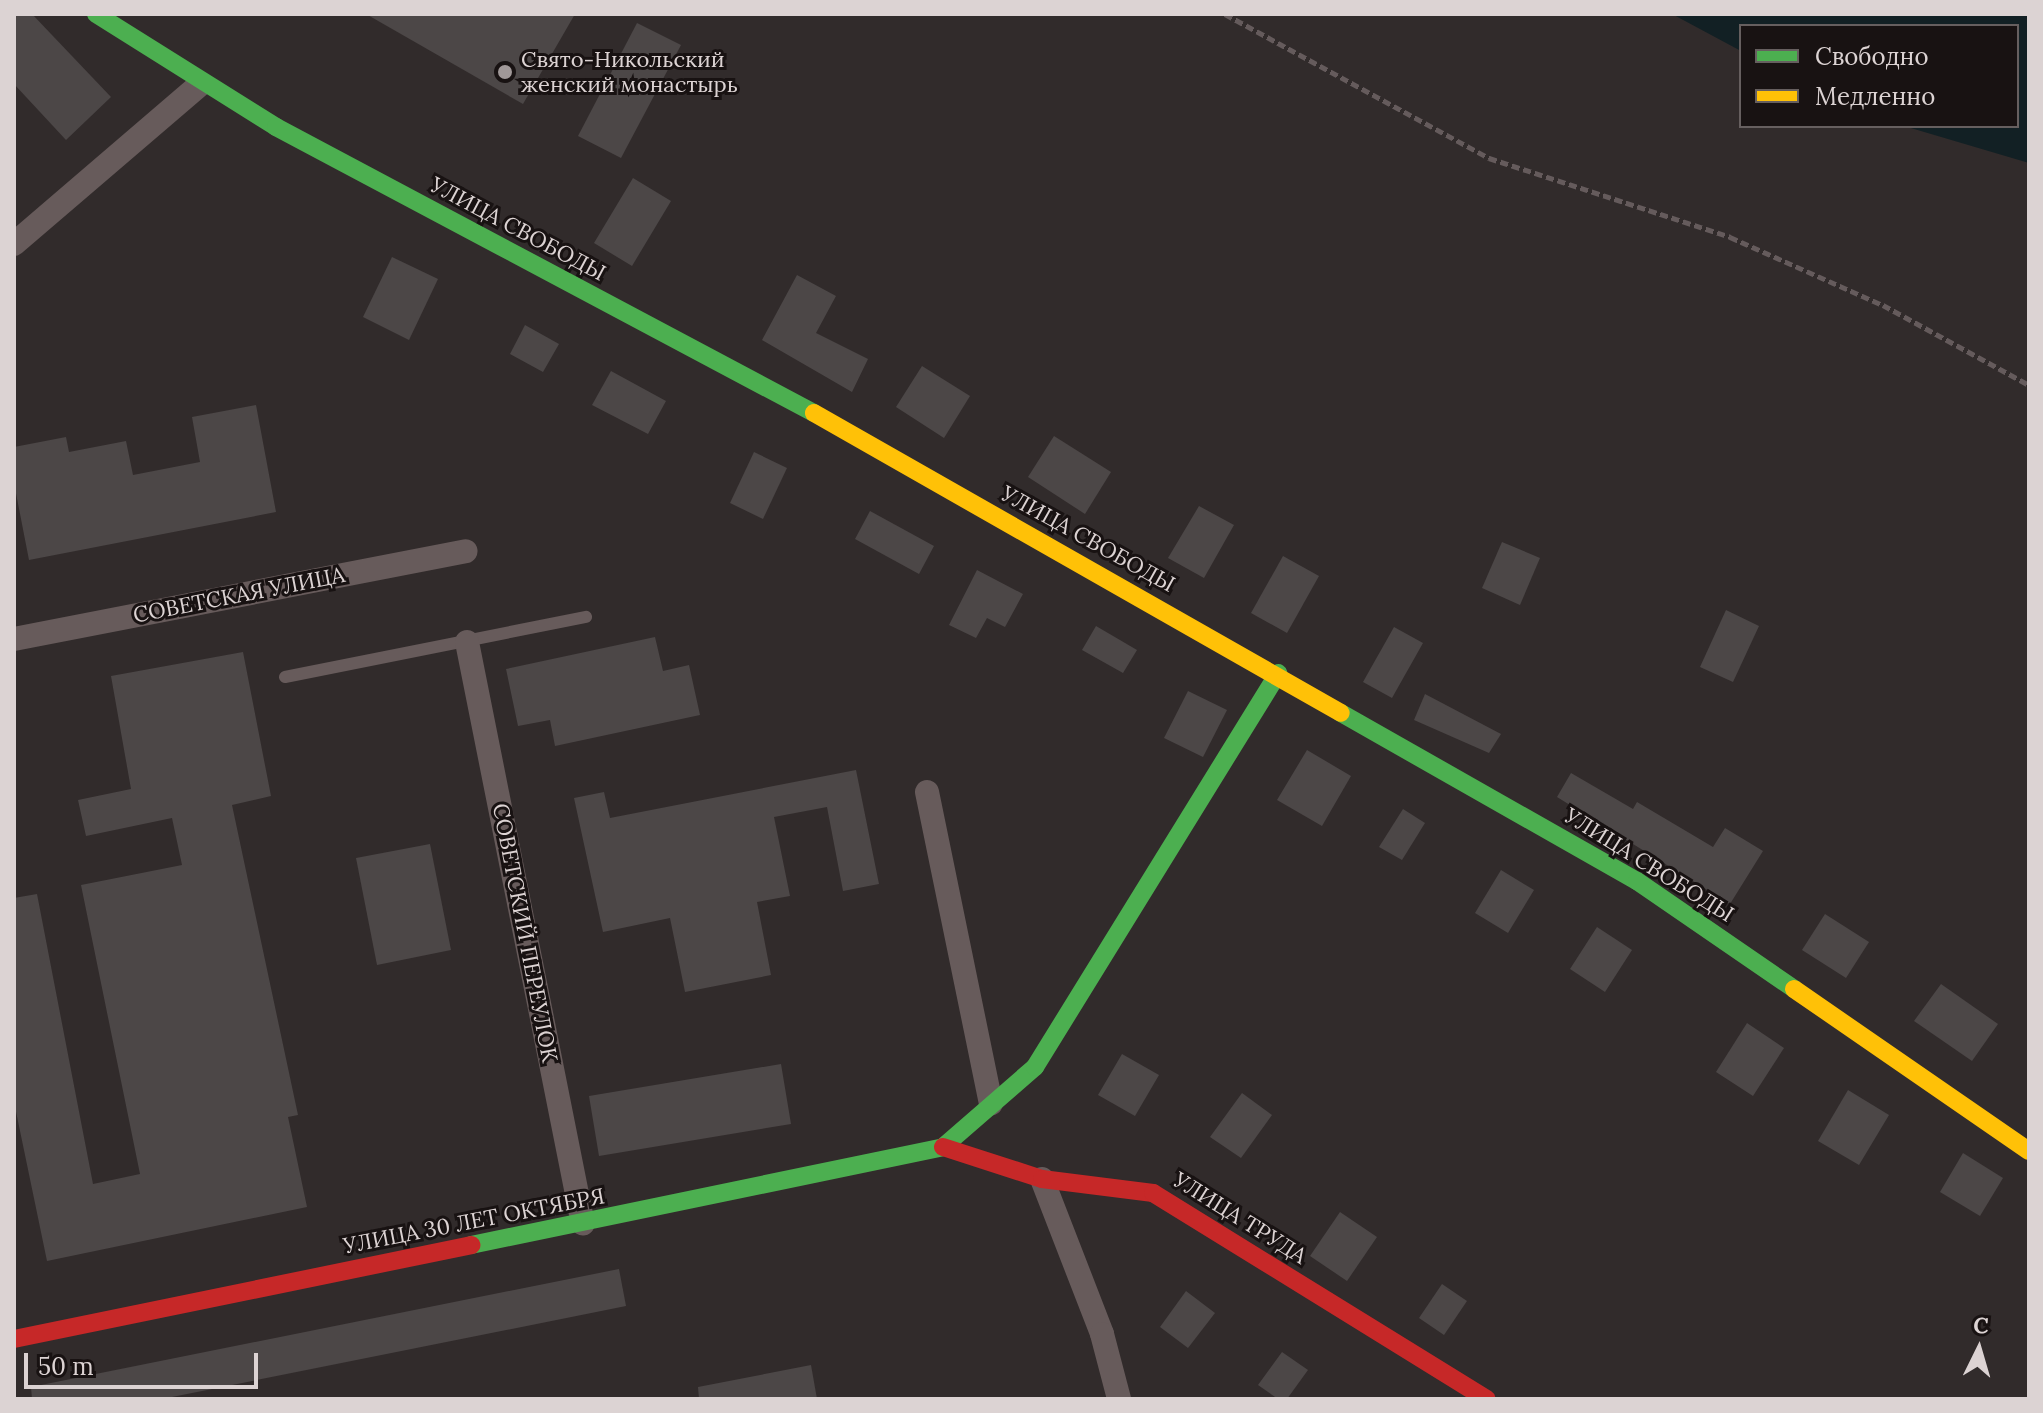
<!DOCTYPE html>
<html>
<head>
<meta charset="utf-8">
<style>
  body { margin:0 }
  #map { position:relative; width:2043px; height:1413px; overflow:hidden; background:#312b2b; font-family:Lora,serif }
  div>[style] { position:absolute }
  .water>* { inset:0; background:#122024 }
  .building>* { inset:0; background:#4c4747 }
  .path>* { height:5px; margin-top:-2.5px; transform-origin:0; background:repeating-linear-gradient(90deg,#655b5c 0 8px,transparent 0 12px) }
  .lane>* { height:12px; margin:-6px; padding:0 6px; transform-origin:6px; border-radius:6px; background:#675b5b }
  .street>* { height:24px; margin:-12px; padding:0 12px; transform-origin:12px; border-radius:12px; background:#675b5b }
  .fast>* { height:18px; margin:-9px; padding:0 9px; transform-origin:9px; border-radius:9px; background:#4caf50 }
  .slow>* { height:18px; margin:-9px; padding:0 9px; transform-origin:9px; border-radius:9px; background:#ffc107 }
  .jam>* { height:18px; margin:-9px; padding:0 9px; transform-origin:9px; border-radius:9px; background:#c62828 }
  .dots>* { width:22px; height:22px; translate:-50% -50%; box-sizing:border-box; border:4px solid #181212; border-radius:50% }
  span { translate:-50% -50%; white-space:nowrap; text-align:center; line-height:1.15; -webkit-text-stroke:6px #181212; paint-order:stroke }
  .poi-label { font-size:22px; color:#dcd3d3 }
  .left { translate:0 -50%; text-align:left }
  .street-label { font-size:22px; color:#dcd3d3 }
  .frame { position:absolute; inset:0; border:16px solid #dcd3d3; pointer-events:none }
  .legend { position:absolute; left:1739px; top:24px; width:280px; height:104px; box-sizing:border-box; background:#181212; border:2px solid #665f5f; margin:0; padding:10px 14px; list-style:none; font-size:24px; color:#dcd3d3 }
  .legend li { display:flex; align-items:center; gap:16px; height:40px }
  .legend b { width:40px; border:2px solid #665f5f }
  .north { position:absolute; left:1939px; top:1309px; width:80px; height:80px; -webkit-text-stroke:6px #181212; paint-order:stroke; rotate:5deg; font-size:22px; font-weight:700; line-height:32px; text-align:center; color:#dcd3d3 }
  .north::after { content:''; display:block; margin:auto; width:28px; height:36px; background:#dcd3d3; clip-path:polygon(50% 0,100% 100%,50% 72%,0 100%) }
  .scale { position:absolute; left:24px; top:1353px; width:234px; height:36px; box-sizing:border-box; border:4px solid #dcd3d3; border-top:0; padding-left:10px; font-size:24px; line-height:28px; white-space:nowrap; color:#dcd3d3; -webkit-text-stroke:6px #181212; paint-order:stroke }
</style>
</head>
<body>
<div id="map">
  <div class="water">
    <i style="clip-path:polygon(1672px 14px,2029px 14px,2029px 163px,1904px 126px,2017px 126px,2017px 26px,1741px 26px,1741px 51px)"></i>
  </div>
  <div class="building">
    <i style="clip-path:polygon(14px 14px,32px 14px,111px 97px,66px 140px,14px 84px)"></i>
    <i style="clip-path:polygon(366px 14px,575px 14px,523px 104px)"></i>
    <i style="clip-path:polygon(637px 23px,681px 45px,621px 158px,578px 136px)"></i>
    <i style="clip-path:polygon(633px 178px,671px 201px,632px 266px,594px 243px)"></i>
    <i style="clip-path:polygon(392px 257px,438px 279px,409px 340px,363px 317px)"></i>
    <i style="clip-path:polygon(797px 275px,836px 296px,816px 333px,868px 359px,852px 392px,762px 340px)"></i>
    <i style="clip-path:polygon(525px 325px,559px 344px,543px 372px,510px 354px)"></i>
    <i style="clip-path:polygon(922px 366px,970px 396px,944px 438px,896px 407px)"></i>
    <i style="clip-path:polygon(611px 371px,666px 401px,648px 434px,592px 405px)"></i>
    <i style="clip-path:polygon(256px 405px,276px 512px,29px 560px,14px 483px,14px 447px,66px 437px,69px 452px,126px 441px,133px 475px,200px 462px,192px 417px)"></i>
    <i style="clip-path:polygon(1054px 436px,1111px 472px,1085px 514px,1028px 477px)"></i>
    <i style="clip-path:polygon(754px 452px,787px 468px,763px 519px,730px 503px)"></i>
    <i style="clip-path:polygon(1199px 506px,1234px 525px,1204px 578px,1168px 558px)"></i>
    <i style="clip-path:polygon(870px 511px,934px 546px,919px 574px,855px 539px)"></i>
    <i style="clip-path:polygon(1502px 542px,1540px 558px,1520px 605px,1482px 588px)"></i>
    <i style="clip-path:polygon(1283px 556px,1319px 576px,1287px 633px,1251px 613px)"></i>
    <i style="clip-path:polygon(977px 570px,1023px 594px,1005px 627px,987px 618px,976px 638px,949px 625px)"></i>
    <i style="clip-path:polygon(1726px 610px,1759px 626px,1733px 682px,1700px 667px)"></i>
    <i style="clip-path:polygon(1096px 626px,1137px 650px,1123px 673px,1082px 650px)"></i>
    <i style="clip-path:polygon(1394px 627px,1423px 643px,1392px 698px,1363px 682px)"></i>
    <i style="clip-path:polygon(655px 637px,663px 671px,689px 665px,700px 715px,555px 746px,550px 720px,518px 726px,506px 669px)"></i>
    <i style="clip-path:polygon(243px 652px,271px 796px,232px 805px,298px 1115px,288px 1117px,307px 1207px,47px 1261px,14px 1102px,14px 898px,37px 894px,93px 1184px,140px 1174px,81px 885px,182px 865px,172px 818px,86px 836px,78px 800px,131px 789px,111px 676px)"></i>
    <i style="clip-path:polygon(1188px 691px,1227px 710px,1203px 757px,1164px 738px)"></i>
    <i style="clip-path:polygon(1425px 694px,1501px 734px,1489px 753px,1414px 720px)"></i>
    <i style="clip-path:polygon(1307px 750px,1351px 776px,1322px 826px,1277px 800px)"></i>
    <i style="clip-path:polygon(856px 770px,879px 884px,843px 891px,827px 807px,774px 817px,790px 896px,757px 902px,771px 975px,685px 992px,670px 918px,603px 932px,574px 798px,604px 792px,610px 818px)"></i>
    <i style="clip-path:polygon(1571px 773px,1633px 809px,1637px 802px,1713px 847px,1725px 828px,1763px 851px,1730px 904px,1557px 797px)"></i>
    <i style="clip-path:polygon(1403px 809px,1425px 823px,1402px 860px,1379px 847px)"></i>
    <i style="clip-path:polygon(430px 844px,451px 950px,377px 965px,356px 858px)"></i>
    <i style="clip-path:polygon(1501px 870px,1534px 890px,1508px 933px,1475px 913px)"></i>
    <i style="clip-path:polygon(1825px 914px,1869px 942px,1846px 978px,1802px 950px)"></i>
    <i style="clip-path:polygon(1597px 927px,1632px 950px,1605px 992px,1570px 969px)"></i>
    <i style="clip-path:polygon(1941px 984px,1998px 1024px,1972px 1061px,1914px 1021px)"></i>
    <i style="clip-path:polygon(1747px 1023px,1784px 1048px,1753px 1096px,1716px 1072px)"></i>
    <i style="clip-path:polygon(1122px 1054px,1159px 1075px,1135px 1116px,1098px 1095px)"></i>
    <i style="clip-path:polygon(781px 1064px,791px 1124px,599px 1156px,589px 1096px)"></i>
    <i style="clip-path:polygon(1848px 1090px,1889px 1115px,1859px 1165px,1818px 1141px)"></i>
    <i style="clip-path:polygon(1242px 1093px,1272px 1115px,1241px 1158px,1210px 1137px)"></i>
    <i style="clip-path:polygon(1963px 1153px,2003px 1178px,1980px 1216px,1940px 1192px)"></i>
    <i style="clip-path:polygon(1340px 1212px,1377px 1237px,1347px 1281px,1310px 1256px)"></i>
    <i style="clip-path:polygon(619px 1269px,626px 1306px,162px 1399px,32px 1399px,31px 1387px)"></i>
    <i style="clip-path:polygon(1442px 1284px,1467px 1301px,1444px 1335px,1419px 1318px)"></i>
    <i style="clip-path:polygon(1186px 1291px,1215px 1313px,1188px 1348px,1160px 1327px)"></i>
    <i style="clip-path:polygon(1282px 1352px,1308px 1370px,1287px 1399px,1278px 1399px,1258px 1385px)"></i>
    <i style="clip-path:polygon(811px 1365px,817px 1399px,699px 1399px,698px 1387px)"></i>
  </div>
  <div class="path">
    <i style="left:1225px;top:14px;width:301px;rotate:28.6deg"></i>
    <i style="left:1489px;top:158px;width:254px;rotate:18.1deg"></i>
    <i style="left:1730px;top:237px;width:167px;rotate:24deg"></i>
    <i style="left:1883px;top:305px;width:166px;rotate:28.7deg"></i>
  </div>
  <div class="lane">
    <i style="left:285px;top:677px;width:307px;rotate:-11.3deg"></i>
  </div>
  <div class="street">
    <i style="left:14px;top:244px;width:246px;rotate:-40.6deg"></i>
    <i style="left:14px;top:639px;width:460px;rotate:-11deg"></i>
    <i style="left:467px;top:642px;width:593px;rotate:78.73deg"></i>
    <i style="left:927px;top:792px;width:318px;rotate:78.4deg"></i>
    <i style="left:1042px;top:1179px;width:166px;rotate:68.8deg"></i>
    <i style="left:1102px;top:1334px;width:67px;rotate:75.3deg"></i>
  </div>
  <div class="fast">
    <i style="left:96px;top:14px;width:213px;rotate:32.1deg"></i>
    <i style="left:276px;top:127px;width:609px;rotate:28deg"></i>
    <i style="left:1341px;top:713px;width:340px;rotate:29.6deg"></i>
    <i style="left:1637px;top:881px;width:191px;rotate:34.5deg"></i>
    <i style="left:943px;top:1147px;width:122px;rotate:-41deg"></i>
    <i style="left:1035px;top:1067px;width:463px;rotate:-58.3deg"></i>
    <i style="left:471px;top:1245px;width:482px;rotate:-11.7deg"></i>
  </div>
  <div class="slow">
    <i style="left:814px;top:413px;width:606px;rotate:29.65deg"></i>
    <i style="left:1794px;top:989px;width:285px;rotate:34.6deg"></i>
  </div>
  <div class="jam">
    <i style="left:943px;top:1147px;width:104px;rotate:17.9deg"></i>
    <i style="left:1042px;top:1179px;width:112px;rotate:7.2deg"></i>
    <i style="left:1153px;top:1193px;width:392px;rotate:31.7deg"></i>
    <i style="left:14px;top:1339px;width:467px;rotate:-11.6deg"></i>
  </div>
  <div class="dots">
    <i style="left:505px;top:72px;background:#a09898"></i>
  </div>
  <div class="poi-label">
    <span class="left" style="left:521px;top:72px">Свято-Никольский<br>женский монастырь</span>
  </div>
  <div class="street-label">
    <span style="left:518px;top:229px;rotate:28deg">УЛИЦА СВОБОДЫ</span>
    <span style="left:1088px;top:539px;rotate:29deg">УЛИЦА СВОБОДЫ</span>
    <span style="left:239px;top:595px;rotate:-11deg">СОВЕТСКАЯ УЛИЦА</span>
    <span style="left:1649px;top:865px;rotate:32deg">УЛИЦА СВОБОДЫ</span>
    <span style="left:525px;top:933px;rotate:79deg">СОВЕТСКИЙ ПЕРЕУЛОК</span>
    <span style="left:1240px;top:1218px;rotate:32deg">УЛИЦА ТРУДА</span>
    <span style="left:474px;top:1221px;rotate:-11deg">УЛИЦА 30 ЛЕТ ОКТЯБРЯ</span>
  </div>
  <div class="frame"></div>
  <ul class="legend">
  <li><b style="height:10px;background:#4caf50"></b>Свободно</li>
  <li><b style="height:10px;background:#ffc107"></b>Медленно</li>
  </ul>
  <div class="north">С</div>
  <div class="scale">50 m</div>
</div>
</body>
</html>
